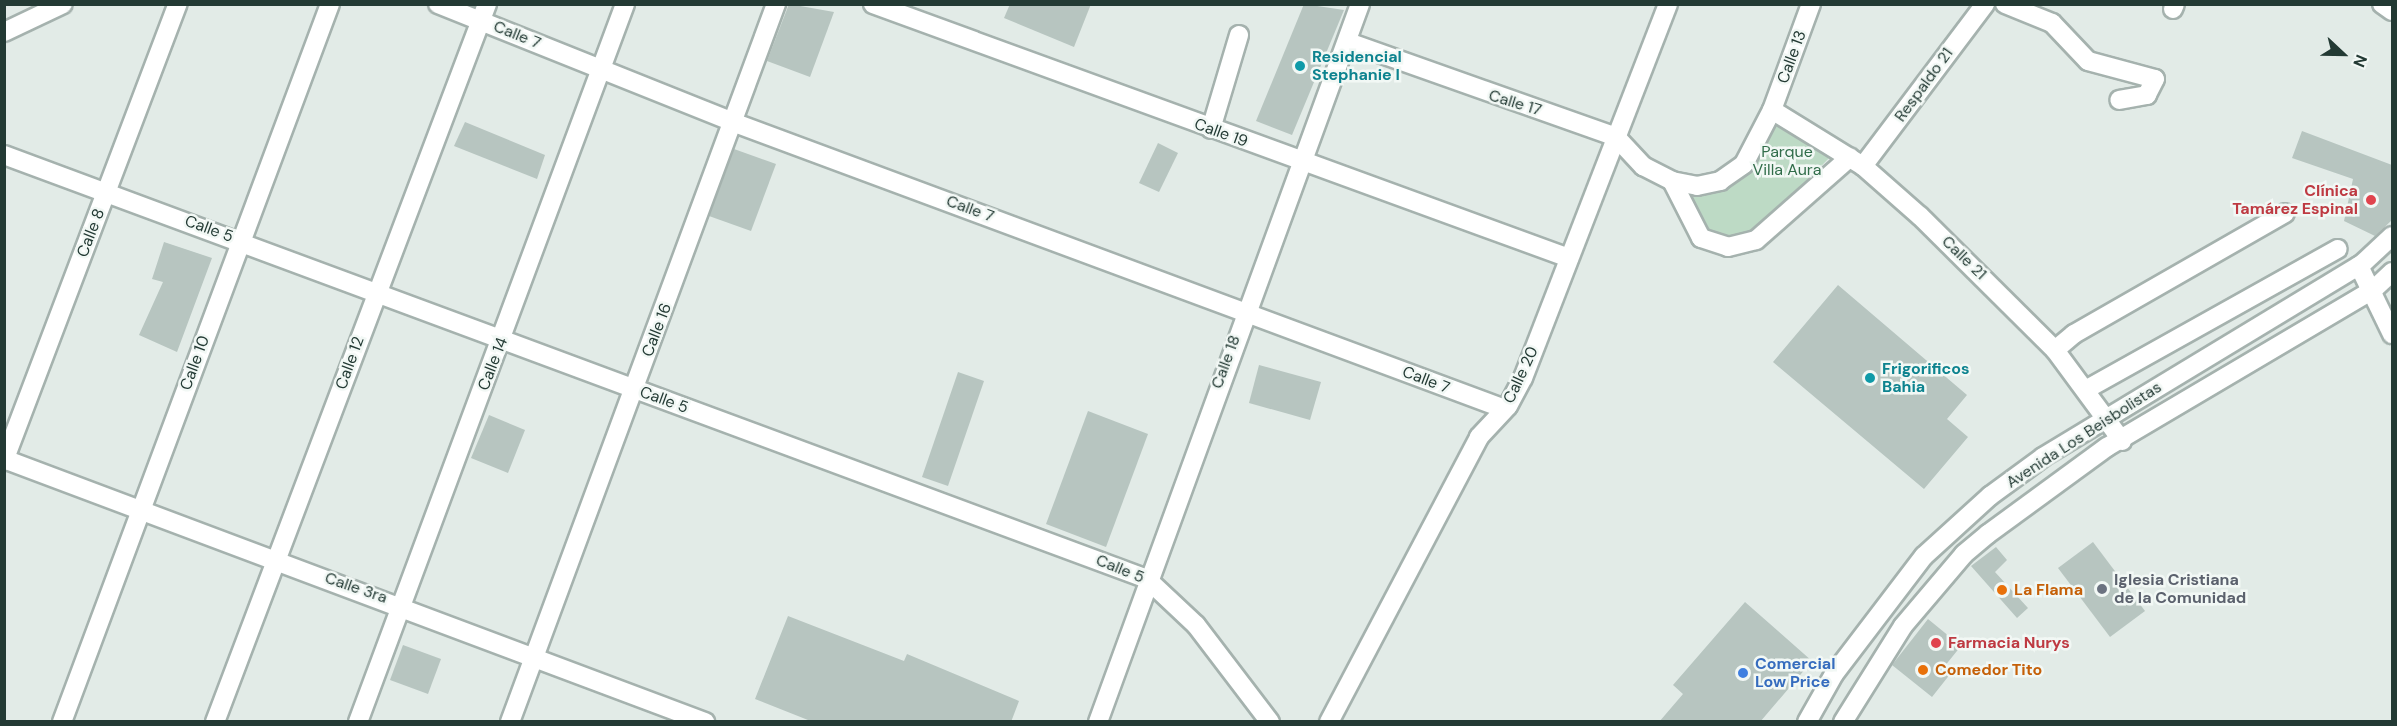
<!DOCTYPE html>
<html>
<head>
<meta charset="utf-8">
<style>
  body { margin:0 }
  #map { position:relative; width:2397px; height:726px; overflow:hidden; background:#e2ebe7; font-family:"DM Sans",sans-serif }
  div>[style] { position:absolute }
  .green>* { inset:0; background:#bddac5 }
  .building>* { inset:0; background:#b7c5c0 }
  .roads { filter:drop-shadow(2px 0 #a5b2ae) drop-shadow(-2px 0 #a5b2ae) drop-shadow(0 2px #a5b2ae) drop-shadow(0 -2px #a5b2ae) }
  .minor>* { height:18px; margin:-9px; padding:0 9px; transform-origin:9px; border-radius:9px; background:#fff }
  .secondary>* { height:18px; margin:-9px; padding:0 9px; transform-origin:9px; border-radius:9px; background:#fff }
  .dots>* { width:16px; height:16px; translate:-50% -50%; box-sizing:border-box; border:3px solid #f2f8f5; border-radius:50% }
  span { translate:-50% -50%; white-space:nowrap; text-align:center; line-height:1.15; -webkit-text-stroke:5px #f2f8f5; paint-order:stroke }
  .street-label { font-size:16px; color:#233a34 }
  .culture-label { font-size:16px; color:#0d838f; font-weight:700 }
  .left { translate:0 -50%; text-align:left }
  .park-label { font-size:16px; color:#316d4a }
  .health-label { font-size:16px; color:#be3a42; font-weight:700 }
  .right { translate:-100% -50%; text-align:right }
  .worship-label { font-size:16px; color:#5b616d; font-weight:700 }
  .food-label { font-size:16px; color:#c56008; font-weight:700 }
  .shop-label { font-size:16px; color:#366cbe; font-weight:700 }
  .frame { position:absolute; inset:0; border:6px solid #233a34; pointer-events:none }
  .north { position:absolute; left:2313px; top:24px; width:60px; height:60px; -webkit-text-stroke:4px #f2f8f5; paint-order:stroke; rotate:112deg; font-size:16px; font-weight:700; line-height:24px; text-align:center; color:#233a34 }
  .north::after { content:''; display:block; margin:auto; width:21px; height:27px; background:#233a34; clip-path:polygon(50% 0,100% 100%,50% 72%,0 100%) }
</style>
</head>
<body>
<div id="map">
  <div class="green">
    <i style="clip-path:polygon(1769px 118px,1835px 152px,1754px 234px,1729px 240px,1706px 233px,1683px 192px,1720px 190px,1750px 171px)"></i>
  </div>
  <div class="building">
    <i style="clip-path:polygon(789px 4px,834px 12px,810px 77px,767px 61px)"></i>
    <i style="clip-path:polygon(1010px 4px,1091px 4px,1074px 47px,1004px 18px)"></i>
    <i style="clip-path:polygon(1304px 4px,1344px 10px,1292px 135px,1256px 121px)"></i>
    <i style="clip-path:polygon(465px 122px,545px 155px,537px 179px,454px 146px)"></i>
    <i style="clip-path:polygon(2302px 131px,2392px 165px,2392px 220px,2375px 236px,2344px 221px,2353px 179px,2292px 158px)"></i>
    <i style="clip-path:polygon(1158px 143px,1178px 153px,1159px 192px,1139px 183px)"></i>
    <i style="clip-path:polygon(734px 149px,776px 164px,751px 231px,709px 216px)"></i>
    <i style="clip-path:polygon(164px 242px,212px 258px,177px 352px,139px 335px,163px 282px,152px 279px)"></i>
    <i style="clip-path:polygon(1838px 285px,1967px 395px,1947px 419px,1968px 437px,1924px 489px,1773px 362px)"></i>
    <i style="clip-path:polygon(1259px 365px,1321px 382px,1310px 420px,1249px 403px)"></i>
    <i style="clip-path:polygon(958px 372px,984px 381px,948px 486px,922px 477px)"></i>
    <i style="clip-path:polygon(1088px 411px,1148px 434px,1106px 547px,1046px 524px)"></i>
    <i style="clip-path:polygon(489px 415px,525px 430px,508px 473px,471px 458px)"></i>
    <i style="clip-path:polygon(2093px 542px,2145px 611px,2110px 637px,2058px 568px)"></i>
    <i style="clip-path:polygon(1996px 547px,2007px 560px,1995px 572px,2028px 608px,2017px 618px,1971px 566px)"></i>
    <i style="clip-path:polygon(1745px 602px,1812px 661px,1760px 722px,1659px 722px,1683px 694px,1673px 685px)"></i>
    <i style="clip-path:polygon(788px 616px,904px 661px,907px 654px,1019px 701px,1011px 722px,813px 722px,755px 699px)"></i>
    <i style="clip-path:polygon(1928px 619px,1961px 646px,1944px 667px,1951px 673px,1932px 697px,1892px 665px)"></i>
    <i style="clip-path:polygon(403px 645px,441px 659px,428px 694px,390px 680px)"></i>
  </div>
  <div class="roads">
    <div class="minor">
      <i style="left:438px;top:4px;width:320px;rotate:21.8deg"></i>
      <i style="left:735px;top:123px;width:821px;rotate:20.38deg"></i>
      <i style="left:873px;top:4px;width:741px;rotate:20.05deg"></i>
      <i style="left:2005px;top:4px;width:51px;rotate:22deg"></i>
      <i style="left:2052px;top:23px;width:52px;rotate:46.5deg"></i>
      <i style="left:2088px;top:61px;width:69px;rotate:15deg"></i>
      <i style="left:2155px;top:79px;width:18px;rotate:117deg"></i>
      <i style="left:2147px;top:95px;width:28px;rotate:170deg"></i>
      <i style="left:2382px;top:4px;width:12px;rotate:35deg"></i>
      <i style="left:2173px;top:9px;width:5px;rotate:-68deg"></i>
      <i style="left:4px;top:32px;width:65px;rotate:-25.4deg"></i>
      <i style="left:1348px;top:42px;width:284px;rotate:19.5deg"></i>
      <i style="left:1616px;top:137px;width:40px;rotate:47deg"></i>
      <i style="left:1643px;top:166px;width:33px;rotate:27deg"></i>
      <i style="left:1672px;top:181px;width:25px;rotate:11deg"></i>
      <i style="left:1697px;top:186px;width:24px;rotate:-12deg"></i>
      <i style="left:1720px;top:181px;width:29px;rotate:-35deg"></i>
      <i style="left:1744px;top:164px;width:61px;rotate:-62.6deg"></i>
      <i style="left:1772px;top:110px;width:113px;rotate:-69.8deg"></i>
      <i style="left:1772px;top:110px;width:107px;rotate:31.6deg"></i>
      <i style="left:1863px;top:166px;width:76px;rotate:41.3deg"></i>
      <i style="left:1920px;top:216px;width:190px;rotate:44.8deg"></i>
      <i style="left:2055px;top:350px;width:113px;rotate:53.6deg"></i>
      <i style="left:1211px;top:129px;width:98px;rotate:-73.4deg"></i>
      <i style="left:4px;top:155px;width:1219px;rotate:20.35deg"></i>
      <i style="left:1147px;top:579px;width:67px;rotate:43.2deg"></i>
      <i style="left:1196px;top:625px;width:122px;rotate:52.7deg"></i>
      <i style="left:1863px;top:166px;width:203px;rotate:-53deg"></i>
      <i style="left:1672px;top:181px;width:64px;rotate:63deg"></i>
      <i style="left:1701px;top:238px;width:28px;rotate:18deg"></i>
      <i style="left:1728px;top:247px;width:29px;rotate:-14deg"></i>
      <i style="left:1756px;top:240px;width:125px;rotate:-41.4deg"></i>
      <i style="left:2359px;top:266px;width:76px;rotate:64.1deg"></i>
      <i style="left:2055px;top:350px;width:25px;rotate:-40deg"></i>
      <i style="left:2074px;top:334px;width:243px;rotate:-29.8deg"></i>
      <i style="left:2087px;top:389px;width:287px;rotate:-29.2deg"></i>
      <i style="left:4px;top:459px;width:749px;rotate:20.57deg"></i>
      <i style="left:4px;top:461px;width:489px;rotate:-69.2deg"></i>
      <i style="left:62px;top:722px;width:766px;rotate:-69.53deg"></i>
      <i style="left:215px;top:722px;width:768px;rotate:-69.25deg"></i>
      <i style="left:358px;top:722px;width:766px;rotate:-69.6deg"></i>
      <i style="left:510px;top:722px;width:766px;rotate:-69.67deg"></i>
      <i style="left:1098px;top:722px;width:764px;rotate:-69.95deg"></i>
      <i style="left:1329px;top:722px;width:322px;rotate:-62.2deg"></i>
      <i style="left:1479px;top:437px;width:42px;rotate:-46.9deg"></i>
      <i style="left:1508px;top:406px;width:32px;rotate:-62deg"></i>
      <i style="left:1523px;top:378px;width:401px;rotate:-68.8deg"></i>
    </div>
    <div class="secondary">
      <i style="left:1807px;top:722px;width:55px;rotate:-60.6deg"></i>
      <i style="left:1834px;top:674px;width:148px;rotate:-52.7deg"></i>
      <i style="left:1924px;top:556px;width:89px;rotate:-42.3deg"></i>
      <i style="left:1990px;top:496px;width:66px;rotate:-36.3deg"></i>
      <i style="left:2043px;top:457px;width:373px;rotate:-31.2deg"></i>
      <i style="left:2362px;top:264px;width:41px;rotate:-43deg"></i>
      <i style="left:1843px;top:722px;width:113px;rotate:-58deg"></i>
      <i style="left:1903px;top:626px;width:94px;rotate:-49.7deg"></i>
      <i style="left:1964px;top:554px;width:31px;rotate:-40deg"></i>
      <i style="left:1988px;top:534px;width:147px;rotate:-36.2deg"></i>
      <i style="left:2107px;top:447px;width:310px;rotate:-30.6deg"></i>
      <i style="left:2374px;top:289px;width:25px;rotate:-43deg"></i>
    </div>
  </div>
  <div class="dots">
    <i style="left:1300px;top:66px;background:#0f9aa8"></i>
    <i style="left:2371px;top:200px;background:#e0444e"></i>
    <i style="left:1870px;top:378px;background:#0f9aa8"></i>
    <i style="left:2102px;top:589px;background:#6b7280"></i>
    <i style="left:2002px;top:590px;background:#e8710a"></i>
    <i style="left:1936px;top:643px;background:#e0444e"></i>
    <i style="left:1923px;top:670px;background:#e8710a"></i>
    <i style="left:1743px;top:673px;background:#3f7fe0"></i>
  </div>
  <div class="street-label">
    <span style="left:517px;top:35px;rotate:22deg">Calle 7</span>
    <span style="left:1792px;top:57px;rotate:-70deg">Calle 13</span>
    <span style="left:1924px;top:85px;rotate:-54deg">Respaldo 21</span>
    <span style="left:1515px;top:103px;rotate:17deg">Calle 17</span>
    <span style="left:1221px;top:133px;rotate:20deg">Calle 19</span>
    <span style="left:970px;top:209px;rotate:20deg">Calle 7</span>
    <span style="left:209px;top:229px;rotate:20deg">Calle 5</span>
    <span style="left:91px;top:233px;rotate:-69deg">Calle 8</span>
    <span style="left:1964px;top:258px;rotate:44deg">Calle 21</span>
    <span style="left:657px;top:330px;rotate:-69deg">Calle 16</span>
    <span style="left:1226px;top:362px;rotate:-70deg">Calle 18</span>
    <span style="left:195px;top:363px;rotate:-70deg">Calle 10</span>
    <span style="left:350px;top:363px;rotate:-70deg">Calle 12</span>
    <span style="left:493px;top:364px;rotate:-69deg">Calle 14</span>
    <span style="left:1521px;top:375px;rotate:-65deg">Calle 20</span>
    <span style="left:1426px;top:380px;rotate:21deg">Calle 7</span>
    <span style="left:664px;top:400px;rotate:20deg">Calle 5</span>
    <span style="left:2084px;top:435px;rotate:-33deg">Avenida Los Beisbolistas</span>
    <span style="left:1120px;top:569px;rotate:22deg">Calle 5</span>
    <span style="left:356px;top:588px;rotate:19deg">Calle 3ra</span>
  </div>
  <div class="culture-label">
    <span class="left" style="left:1312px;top:66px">Residencial<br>Stephanie I</span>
    <span class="left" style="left:1882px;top:378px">Frigorificos<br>Bahia</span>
  </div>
  <div class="park-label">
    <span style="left:1787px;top:161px">Parque<br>Villa Aura</span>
  </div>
  <div class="health-label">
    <span class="right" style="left:2358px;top:200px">Clínica<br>Tamárez Espinal</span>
    <span class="left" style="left:1948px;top:643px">Farmacia Nurys</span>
  </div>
  <div class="worship-label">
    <span class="left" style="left:2114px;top:589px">Iglesia Cristiana<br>de la Comunidad</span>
  </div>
  <div class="food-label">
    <span class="left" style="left:2014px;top:590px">La Flama</span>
    <span class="left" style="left:1935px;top:670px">Comedor Tito</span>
  </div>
  <div class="shop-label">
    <span class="left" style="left:1755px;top:673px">Comercial<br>Low Price</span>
  </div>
  <div class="frame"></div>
  <div class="north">N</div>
</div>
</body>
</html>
